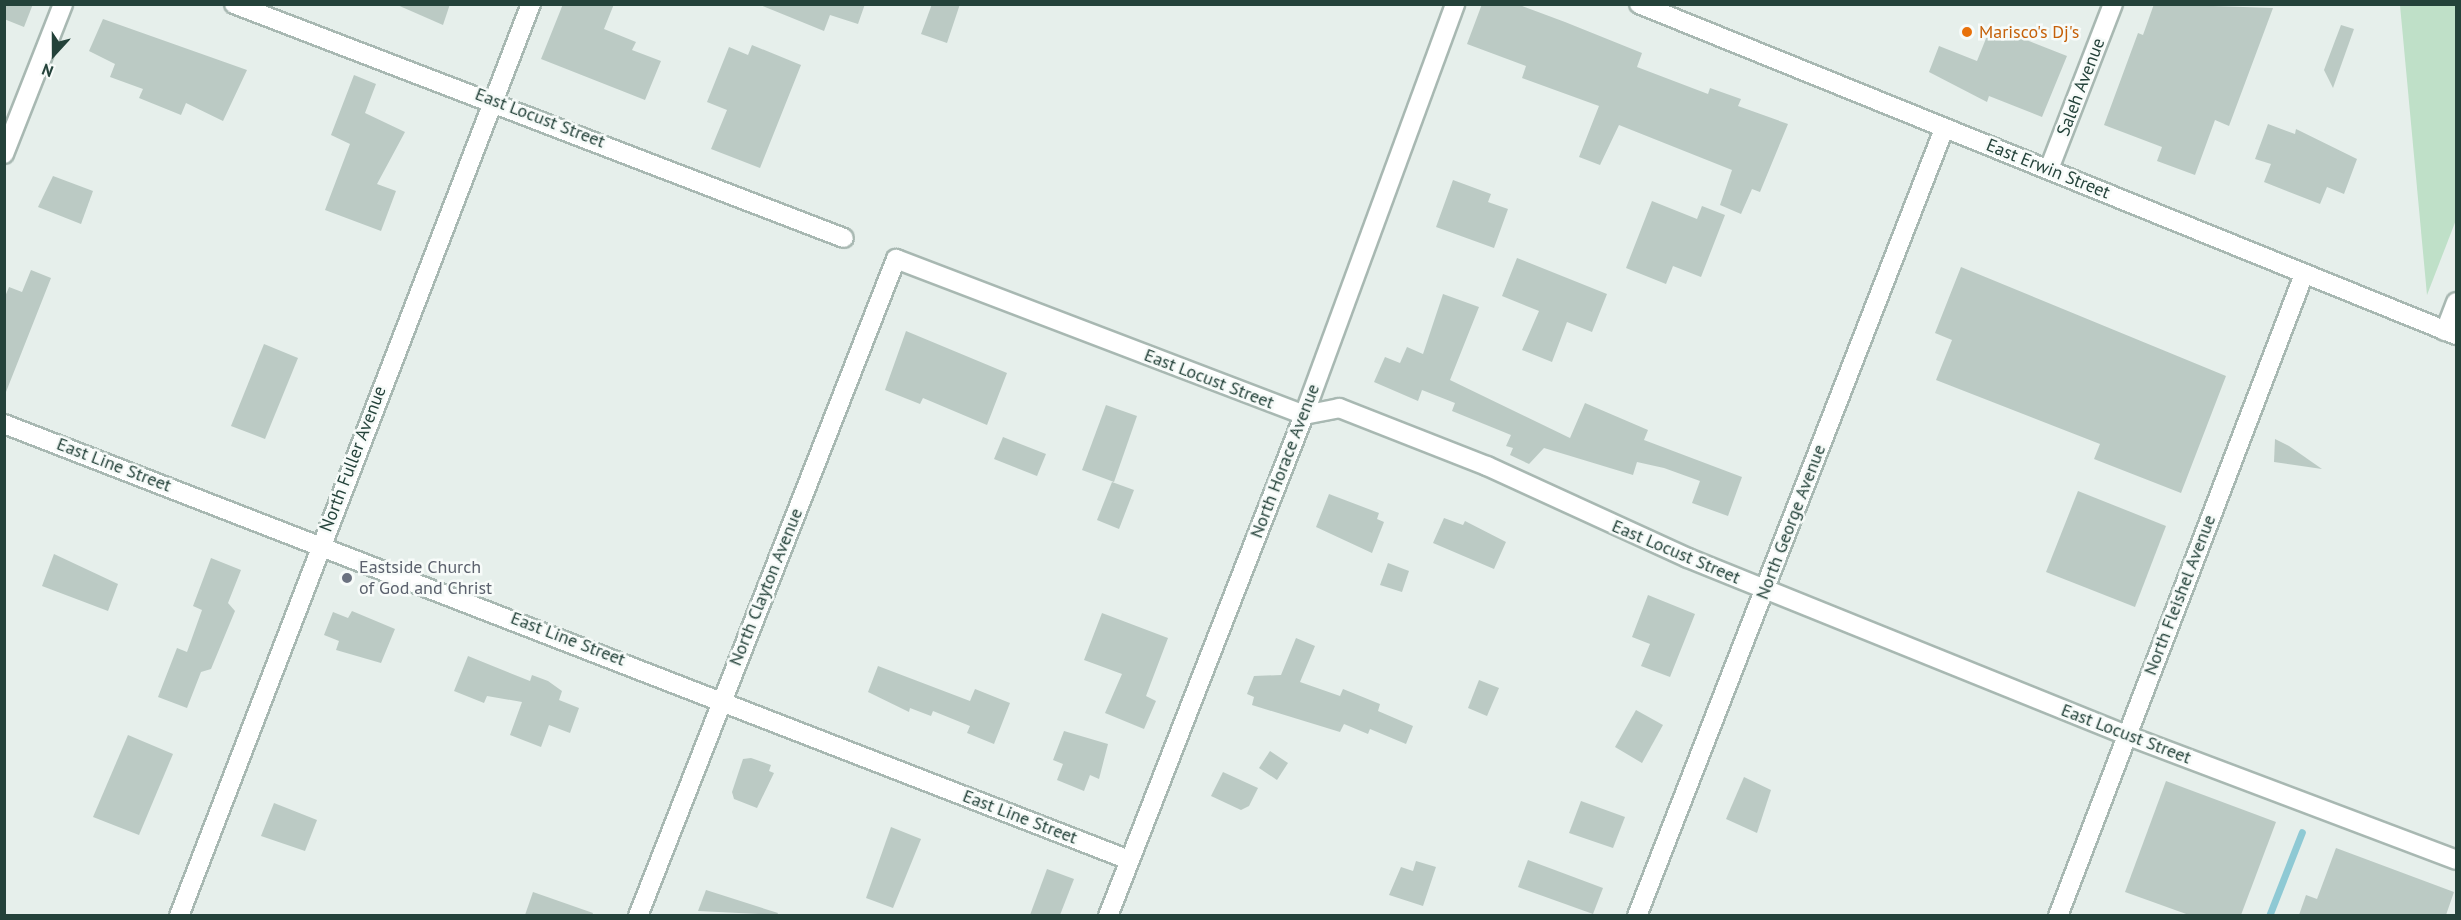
<!DOCTYPE html>
<html>
<head>
<meta charset="utf-8">
<style>
  body { margin:0 }
  #map { position:relative; width:2461px; height:920px; overflow:hidden; background:#e6efeb; font-family:"PT Sans",sans-serif }
  div>[style] { position:absolute }
  .green>* { inset:0; background:#bfe0c8 }
  .stream>* { height:7px; margin:-3.5px; padding:0 3.5px; transform-origin:3.5px; border-radius:3.5px; background:#8ec9d4 }
  .building>* { inset:0; background:#bbcac4 }
  .roads { filter:drop-shadow(2px 0 #a8b8b2) drop-shadow(-2px 0 #a8b8b2) drop-shadow(0 2px #a8b8b2) drop-shadow(0 -2px #a8b8b2) }
  .minor>* { height:18px; margin:-9px; padding:0 9px; transform-origin:9px; border-radius:9px; background:#fff }
  .secondary>* { height:18px; margin:-9px; padding:0 9px; transform-origin:9px; border-radius:9px; background:#fff }
  .dots>* { width:16px; height:16px; translate:-50% -50%; box-sizing:border-box; border:3px solid #f7fbf9; border-radius:50% }
  span { translate:-50% -50%; white-space:nowrap; text-align:center; line-height:1.15; -webkit-text-stroke:5px #f7fbf9; paint-order:stroke }
  .food-label { font-size:18px; color:#c56008 }
  .left { translate:0 -50%; text-align:left }
  .street-label { font-size:18px; color:#24423a }
  .worship-label { font-size:18px; color:#5b616d }
  .frame { position:absolute; inset:0; border:6px solid #24423a; pointer-events:none }
  .north { position:absolute; left:24px; top:24px; width:60px; height:60px; -webkit-text-stroke:4px #f7fbf9; paint-order:stroke; rotate:201deg; font-size:16px; font-weight:700; line-height:24px; text-align:center; color:#24423a }
  .north::after { content:''; display:block; margin:auto; width:21px; height:27px; background:#24423a; clip-path:polygon(50% 0,100% 100%,50% 72%,0 100%) }
</style>
</head>
<body>
<div id="map">
  <div class="green">
    <i style="clip-path:polygon(2400px 5px,2456px 5px,2456px 220px,2427px 295px)"></i>
  </div>
  <div class="stream">
    <i style="left:2269px;top:916px;width:90px;rotate:-68.6deg"></i>
  </div>
  <div class="building">
    <i style="clip-path:polygon(4px 4px,33px 4px,24px 27px,4px 19px)"></i>
    <i style="clip-path:polygon(395px 4px,450px 4px,443px 25px)"></i>
    <i style="clip-path:polygon(563px 4px,614px 4px,604px 29px,636px 42px,632px 50px,661px 61px,645px 100px,541px 59px)"></i>
    <i style="clip-path:polygon(758px 4px,865px 4px,858px 24px,830px 15px,824px 31px)"></i>
    <i style="clip-path:polygon(932px 4px,960px 4px,947px 43px,921px 34px)"></i>
    <i style="clip-path:polygon(1482px 4px,1517px 4px,1565px 22px,1642px 53px,1637px 67px,1708px 94px,1710px 88px,1741px 99px,1738px 106px,1788px 124px,1760px 192px,1752px 189px,1741px 214px,1720px 205px,1732px 170px,1619px 125px,1600px 165px,1579px 157px,1599px 106px,1522px 78px,1526px 66px,1467px 44px)"></i>
    <i style="clip-path:polygon(2154px 4px,2273px 8px,2229px 126px,2215px 120px,2195px 175px,2157px 161px,2162px 147px,2104px 125px,2138px 33px,2143px 35px)"></i>
    <i style="clip-path:polygon(103px 19px,247px 70px,223px 121px,186px 103px,181px 115px,139px 98px,143px 89px,110px 77px,115px 64px,89px 51px)"></i>
    <i style="clip-path:polygon(2341px 25px,2354px 29px,2333px 88px,2324px 70px)"></i>
    <i style="clip-path:polygon(1991px 26px,2067px 56px,2042px 117px,1989px 96px,1987px 102px,1929px 72px,1939px 46px,1977px 61px)"></i>
    <i style="clip-path:polygon(752px 45px,801px 65px,760px 168px,711px 149px,727px 110px,707px 102px,729px 47px,748px 55px)"></i>
    <i style="clip-path:polygon(354px 75px,376px 84px,365px 113px,405px 132px,377px 184px,396px 191px,381px 231px,325px 210px,350px 144px,331px 135px)"></i>
    <i style="clip-path:polygon(2268px 124px,2295px 134px,2296px 129px,2357px 159px,2344px 194px,2327px 187px,2320px 204px,2264px 182px,2271px 164px,2255px 159px)"></i>
    <i style="clip-path:polygon(53px 176px,93px 191px,81px 224px,38px 207px)"></i>
    <i style="clip-path:polygon(1453px 180px,1491px 194px,1488px 202px,1508px 209px,1494px 248px,1436px 227px)"></i>
    <i style="clip-path:polygon(1652px 201px,1697px 219px,1702px 206px,1725px 215px,1701px 277px,1673px 266px,1666px 284px,1626px 268px)"></i>
    <i style="clip-path:polygon(1517px 258px,1607px 294px,1592px 332px,1567px 322px,1552px 362px,1522px 350px,1539px 311px,1502px 296px)"></i>
    <i style="clip-path:polygon(1961px 267px,2226px 376px,2181px 493px,2094px 459px,2100px 444px,1936px 380px,1952px 340px,1935px 333px)"></i>
    <i style="clip-path:polygon(31px 270px,51px 278px,4px 397px,4px 299px,9px 287px,22px 292px)"></i>
    <i style="clip-path:polygon(1443px 294px,1479px 307px,1450px 380px,1570px 438px,1585px 403px,1648px 430px,1644px 440px,1742px 477px,1728px 516px,1692px 503px,1700px 481px,1664px 468px,1637px 462px,1633px 475px,1544px 448px,1529px 464px,1510px 455px,1513px 448px,1506px 446px,1511px 435px,1452px 411px,1455px 403px,1422px 390px,1418px 401px,1374px 382px,1385px 357px,1400px 363px,1407px 347px,1423px 354px)"></i>
    <i style="clip-path:polygon(906px 331px,1007px 373px,987px 425px,923px 398px,920px 404px,885px 390px)"></i>
    <i style="clip-path:polygon(264px 344px,298px 358px,265px 439px,231px 426px)"></i>
    <i style="clip-path:polygon(1106px 405px,1137px 416px,1114px 482px,1082px 470px)"></i>
    <i style="clip-path:polygon(1003px 437px,1046px 454px,1037px 476px,994px 459px)"></i>
    <i style="clip-path:polygon(2275px 439px,2289px 446px,2322px 469px,2274px 462px)"></i>
    <i style="clip-path:polygon(1112px 482px,1134px 490px,1119px 529px,1097px 520px)"></i>
    <i style="clip-path:polygon(2078px 491px,2166px 526px,2135px 607px,2046px 572px)"></i>
    <i style="clip-path:polygon(1329px 494px,1379px 513px,1377px 519px,1384px 522px,1372px 553px,1316px 527px)"></i>
    <i style="clip-path:polygon(1444px 518px,1463px 525px,1465px 521px,1506px 542px,1494px 569px,1433px 543px)"></i>
    <i style="clip-path:polygon(54px 554px,118px 584px,108px 611px,42px 586px)"></i>
    <i style="clip-path:polygon(211px 558px,241px 570px,228px 603px,235px 611px,211px 669px,201px 672px,187px 708px,158px 697px,177px 648px,187px 652px,202px 610px,193px 606px)"></i>
    <i style="clip-path:polygon(1388px 563px,1409px 571px,1402px 592px,1380px 585px)"></i>
    <i style="clip-path:polygon(1648px 595px,1695px 614px,1670px 677px,1641px 666px,1650px 644px,1632px 637px)"></i>
    <i style="clip-path:polygon(352px 611px,395px 629px,381px 663px,336px 650px,339px 641px,324px 635px,333px 612px,348px 618px)"></i>
    <i style="clip-path:polygon(1102px 613px,1168px 638px,1146px 696px,1156px 701px,1144px 729px,1105px 713px,1122px 674px,1084px 660px)"></i>
    <i style="clip-path:polygon(1296px 638px,1315px 646px,1300px 682px,1340px 696px,1343px 689px,1380px 704px,1378px 711px,1413px 726px,1406px 744px,1370px 729px,1368px 734px,1344px 724px,1340px 732px,1252px 705px,1254px 697px,1247px 694px,1254px 676px,1281px 675px)"></i>
    <i style="clip-path:polygon(468px 656px,530px 681px,532px 675px,548px 681px,562px 691px,559px 700px,579px 708px,570px 733px,549px 725px,541px 747px,510px 735px,522px 702px,487px 696px,484px 703px,454px 691px)"></i>
    <i style="clip-path:polygon(878px 666px,970px 701px,975px 689px,1010px 703px,994px 744px,967px 733px,970px 726px,933px 711px,931px 716px,910px 708px,909px 712px,868px 692px)"></i>
    <i style="clip-path:polygon(1479px 680px,1499px 688px,1487px 716px,1468px 708px)"></i>
    <i style="clip-path:polygon(1636px 710px,1663px 725px,1642px 763px,1615px 747px)"></i>
    <i style="clip-path:polygon(1064px 731px,1108px 744px,1099px 779px,1090px 775px,1084px 791px,1057px 780px,1063px 764px,1053px 760px)"></i>
    <i style="clip-path:polygon(128px 735px,173px 754px,139px 835px,93px 817px)"></i>
    <i style="clip-path:polygon(1270px 751px,1288px 763px,1277px 780px,1259px 768px)"></i>
    <i style="clip-path:polygon(751px 758px,771px 765px,769px 771px,774px 773px,757px 808px,734px 799px,732px 792px,743px 759px)"></i>
    <i style="clip-path:polygon(1223px 772px,1258px 788px,1249px 806px,1241px 810px,1211px 796px)"></i>
    <i style="clip-path:polygon(1744px 777px,1771px 790px,1757px 833px,1726px 819px)"></i>
    <i style="clip-path:polygon(2166px 781px,2276px 822px,2241px 915px,2189px 915px,2125px 892px)"></i>
    <i style="clip-path:polygon(1581px 801px,1625px 817px,1613px 848px,1569px 833px)"></i>
    <i style="clip-path:polygon(274px 803px,317px 820px,305px 851px,261px 836px)"></i>
    <i style="clip-path:polygon(891px 827px,921px 839px,893px 908px,866px 898px)"></i>
    <i style="clip-path:polygon(2336px 848px,2454px 892px,2446px 915px,2299px 915px,2306px 895px,2317px 899px)"></i>
    <i style="clip-path:polygon(1528px 860px,1603px 888px,1593px 914px,1518px 887px)"></i>
    <i style="clip-path:polygon(1416px 861px,1436px 867px,1423px 906px,1389px 895px,1401px 867px,1413px 871px)"></i>
    <i style="clip-path:polygon(1047px 869px,1074px 879px,1060px 915px,1030px 915px)"></i>
    <i style="clip-path:polygon(706px 890px,778px 913px,777px 915px,698px 911px)"></i>
    <i style="clip-path:polygon(533px 892px,593px 913px,592px 915px,525px 915px)"></i>
  </div>
  <div class="roads">
    <div class="minor">
      <i style="left:234px;top:4px;width:653px;rotate:20.99deg"></i>
      <i style="left:4px;top:154px;width:161px;rotate:-68.5deg"></i>
      <i style="left:2049px;top:169px;width:177px;rotate:-68.8deg"></i>
      <i style="left:2445px;top:331px;width:31px;rotate:-69deg"></i>
      <i style="left:4px;top:424px;width:1207px;rotate:21.18deg"></i>
      <i style="left:179px;top:916px;width:978px;rotate:-68.9deg"></i>
      <i style="left:638px;top:916px;width:706px;rotate:-68.56deg"></i>
      <i style="left:896px;top:259px;width:437px;rotate:20.9deg"></i>
      <i style="left:1304px;top:415px;width:36px;rotate:-11deg"></i>
      <i style="left:1339px;top:408px;width:159px;rotate:21.4deg"></i>
      <i style="left:1487px;top:466px;width:221px;rotate:24.6deg"></i>
      <i style="left:1688px;top:558px;width:472px;rotate:22deg"></i>
      <i style="left:2126px;top:735px;width:353px;rotate:20.7deg"></i>
      <i style="left:1108px;top:916px;width:538px;rotate:-68.63deg"></i>
      <i style="left:1304px;top:415px;width:438px;rotate:-69.8deg"></i>
      <i style="left:1637px;top:916px;width:845px;rotate:-68.69deg"></i>
      <i style="left:2058px;top:916px;width:688px;rotate:-69.03deg"></i>
    </div>
    <div class="secondary">
      <i style="left:1639px;top:4px;width:882px;rotate:22.05deg"></i>
    </div>
  </div>
  <div class="dots">
    <i style="left:1967px;top:32px;background:#e8710a"></i>
    <i style="left:347px;top:578px;background:#6b7280"></i>
  </div>
  <div class="food-label">
    <span class="left" style="left:1979px;top:32px">Marisco's Dj's</span>
  </div>
  <div class="street-label">
    <span style="left:2081px;top:87px;rotate:-69deg">Saleh Avenue</span>
    <span style="left:540px;top:118px;rotate:21deg">East Locust Street</span>
    <span style="left:2048px;top:169px;rotate:22deg">East Erwin Street</span>
    <span style="left:1209px;top:379px;rotate:21deg">East Locust Street</span>
    <span style="left:353px;top:459px;rotate:-69deg">North Fuller Avenue</span>
    <span style="left:1285px;top:461px;rotate:-69deg">North Horace Avenue</span>
    <span style="left:114px;top:465px;rotate:21deg">East Line Street</span>
    <span style="left:1791px;top:522px;rotate:-69deg">North George Avenue</span>
    <span style="left:1676px;top:552px;rotate:23deg">East Locust Street</span>
    <span style="left:766px;top:587px;rotate:-68deg">North Clayton Avenue</span>
    <span style="left:2180px;top:595px;rotate:-69deg">North Fleishel Avenue</span>
    <span style="left:568px;top:639px;rotate:21deg">East Line Street</span>
    <span style="left:2126px;top:734px;rotate:21deg">East Locust Street</span>
    <span style="left:1020px;top:817px;rotate:21deg">East Line Street</span>
  </div>
  <div class="worship-label">
    <span class="left" style="left:359px;top:578px">Eastside Church<br>of God and Christ</span>
  </div>
  <div class="frame"></div>
  <div class="north">N</div>
</div>
</body>
</html>
